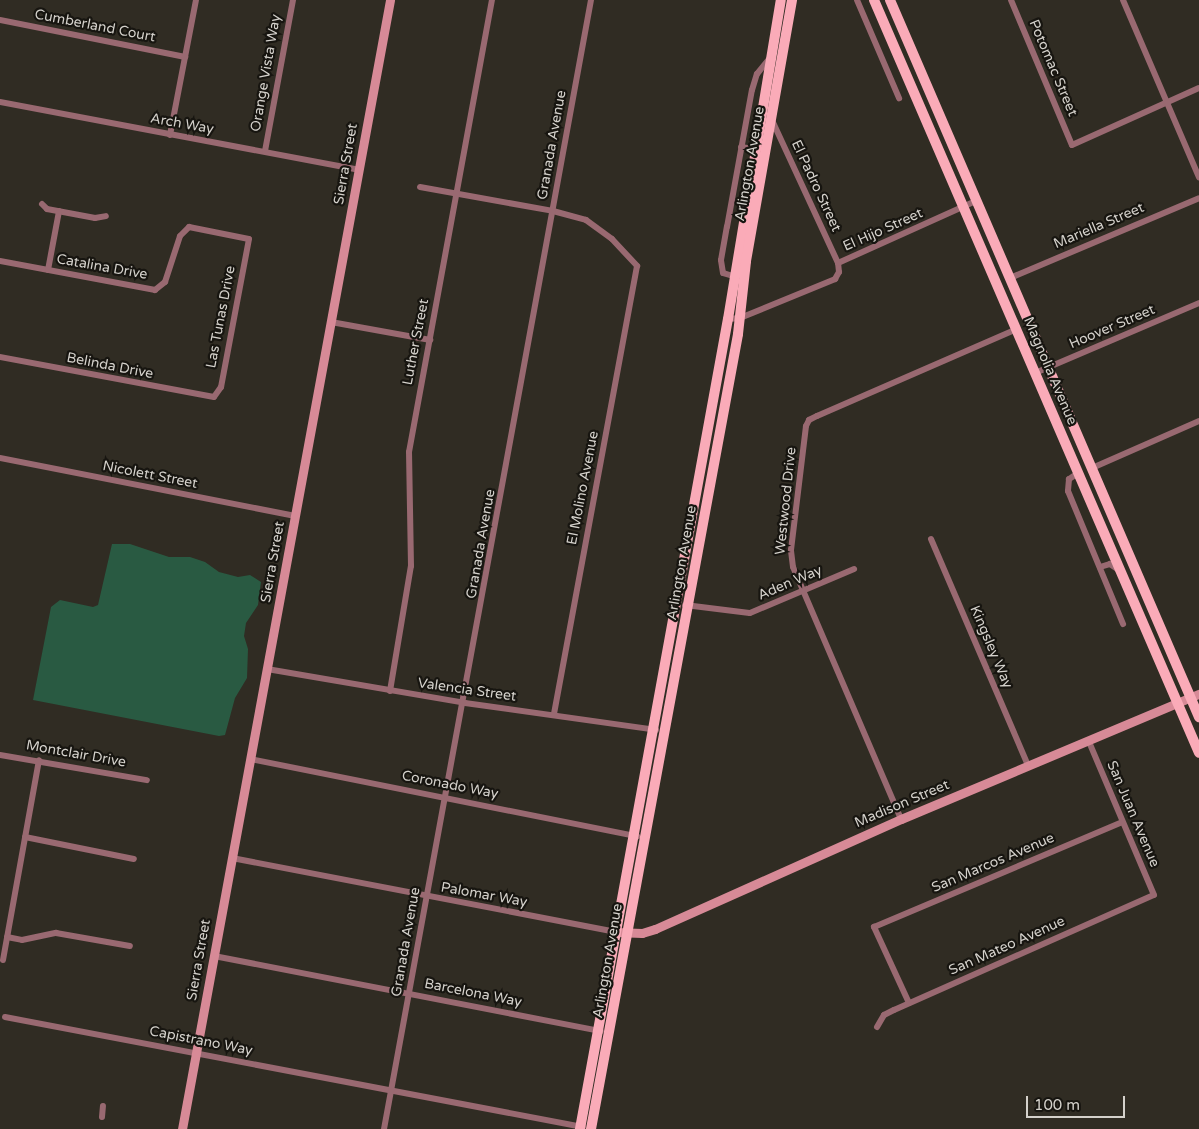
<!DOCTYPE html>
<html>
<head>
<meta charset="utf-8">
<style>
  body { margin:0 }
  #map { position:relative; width:1199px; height:1129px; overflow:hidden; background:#302c23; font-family:"Varela Round",sans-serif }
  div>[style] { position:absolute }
  .green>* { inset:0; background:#295a42 }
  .street>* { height:6px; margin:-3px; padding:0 3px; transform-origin:3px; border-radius:3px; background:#996971 }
  .secondary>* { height:9px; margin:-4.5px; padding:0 4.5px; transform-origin:4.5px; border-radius:4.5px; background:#d78a97 }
  .primary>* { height:10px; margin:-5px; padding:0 5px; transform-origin:5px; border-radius:5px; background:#faabb8 }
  span { translate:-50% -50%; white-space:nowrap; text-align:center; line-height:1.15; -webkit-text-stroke:4.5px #171510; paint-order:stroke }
  .street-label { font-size:14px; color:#d4d1cb }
  .scale { position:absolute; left:1026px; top:1096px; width:99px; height:22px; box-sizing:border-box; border:2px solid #d4d1cb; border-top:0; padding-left:6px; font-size:15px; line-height:18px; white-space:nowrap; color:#d4d1cb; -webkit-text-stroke:4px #171510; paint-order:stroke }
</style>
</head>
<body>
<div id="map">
  <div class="green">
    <i style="clip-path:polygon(112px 544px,130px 544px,169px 557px,190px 557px,205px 562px,219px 572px,238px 577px,250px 575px,261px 582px,258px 605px,246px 623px,244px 636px,248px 649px,247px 678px,235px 698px,225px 735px,219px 736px,33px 700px,51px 607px,60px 600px,93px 607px,98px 605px)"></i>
  </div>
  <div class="street">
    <i style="left:857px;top:0;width:107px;rotate:66.8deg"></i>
    <i style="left:1011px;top:0;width:157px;rotate:67.2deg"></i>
    <i style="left:1072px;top:145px;width:139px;rotate:-24.2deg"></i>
    <i style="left:1123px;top:0;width:193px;rotate:66.8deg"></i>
    <i style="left:0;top:20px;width:189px;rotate:11.3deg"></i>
    <i style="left:0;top:102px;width:365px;rotate:10.7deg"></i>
    <i style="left:170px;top:135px;width:137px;rotate:-79.1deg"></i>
    <i style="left:741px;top:147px;width:13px;rotate:9deg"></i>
    <i style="left:265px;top:151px;width:154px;rotate:-79.5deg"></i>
    <i style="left:420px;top:187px;width:135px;rotate:10.2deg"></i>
    <i style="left:553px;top:211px;width:34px;rotate:15deg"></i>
    <i style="left:586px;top:220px;width:32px;rotate:36deg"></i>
    <i style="left:612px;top:239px;width:37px;rotate:47deg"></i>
    <i style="left:637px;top:266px;width:456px;rotate:100.5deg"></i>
    <i style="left:42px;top:204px;width:7px;rotate:45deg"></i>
    <i style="left:47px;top:209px;width:49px;rotate:10.6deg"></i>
    <i style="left:95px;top:218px;width:11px;rotate:-10deg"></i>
    <i style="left:0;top:261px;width:158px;rotate:10.6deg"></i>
    <i style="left:155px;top:290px;width:13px;rotate:-39deg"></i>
    <i style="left:165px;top:282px;width:48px;rotate:-71.9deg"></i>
    <i style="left:180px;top:236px;width:13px;rotate:-45deg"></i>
    <i style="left:189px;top:227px;width:61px;rotate:11.3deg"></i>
    <i style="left:249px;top:239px;width:151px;rotate:100.7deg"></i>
    <i style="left:221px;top:387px;width:12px;rotate:125deg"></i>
    <i style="left:214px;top:397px;width:218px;rotate:-169.4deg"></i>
    <i style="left:838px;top:263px;width:151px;rotate:-24.2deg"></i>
    <i style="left:48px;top:270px;width:60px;rotate:-79.4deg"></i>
    <i style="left:733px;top:276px;width:10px;rotate:-163deg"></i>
    <i style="left:723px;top:273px;width:13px;rotate:-99deg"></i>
    <i style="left:721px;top:260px;width:34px;rotate:-80deg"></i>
    <i style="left:727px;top:227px;width:139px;rotate:-79.7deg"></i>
    <i style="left:752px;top:90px;width:17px;rotate:-73deg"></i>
    <i style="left:757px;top:74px;width:21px;rotate:-51deg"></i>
    <i style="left:1010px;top:278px;width:205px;rotate:-22.9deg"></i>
    <i style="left:728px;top:319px;width:12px;rotate:-5deg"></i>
    <i style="left:740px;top:318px;width:103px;rotate:-22.3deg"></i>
    <i style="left:835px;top:279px;width:8px;rotate:-60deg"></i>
    <i style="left:839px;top:272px;width:9px;rotate:-96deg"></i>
    <i style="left:838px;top:263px;width:157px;rotate:-114.8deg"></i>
    <i style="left:331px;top:322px;width:101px;rotate:10.3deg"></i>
    <i style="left:1035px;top:373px;width:178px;rotate:-23.1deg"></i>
    <i style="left:0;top:458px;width:301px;rotate:11.1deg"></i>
    <i style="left:1092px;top:468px;width:117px;rotate:-23.7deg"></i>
    <i style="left:1078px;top:473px;width:11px;rotate:146deg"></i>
    <i style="left:1069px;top:479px;width:12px;rotate:95deg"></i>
    <i style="left:1068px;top:491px;width:144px;rotate:67.5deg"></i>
    <i style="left:931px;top:539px;width:246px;rotate:66.8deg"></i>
    <i style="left:1100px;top:567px;width:10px;rotate:-17deg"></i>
    <i style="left:1110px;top:564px;width:11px;rotate:34deg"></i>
    <i style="left:685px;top:605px;width:65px;rotate:7deg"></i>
    <i style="left:750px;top:613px;width:113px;rotate:-22.9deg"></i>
    <i style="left:267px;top:669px;width:201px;rotate:9.7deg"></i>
    <i style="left:465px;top:703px;width:193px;rotate:8deg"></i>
    <i style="left:390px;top:691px;width:127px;rotate:-80.5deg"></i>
    <i style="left:411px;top:566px;width:114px;rotate:-91deg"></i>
    <i style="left:409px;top:452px;width:460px;rotate:-79.6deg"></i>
    <i style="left:0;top:755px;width:149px;rotate:9.7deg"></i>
    <i style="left:250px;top:759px;width:395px;rotate:11.3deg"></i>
    <i style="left:901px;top:819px;width:274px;rotate:-113.2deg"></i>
    <i style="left:793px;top:567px;width:17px;rotate:-97deg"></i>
    <i style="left:791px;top:550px;width:125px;rotate:-83.1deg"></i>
    <i style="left:806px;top:426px;width:7px;rotate:-63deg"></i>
    <i style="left:809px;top:420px;width:9px;rotate:-27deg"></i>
    <i style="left:817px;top:416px;width:218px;rotate:-23.5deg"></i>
    <i style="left:25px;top:837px;width:111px;rotate:11.4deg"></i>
    <i style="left:232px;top:858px;width:390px;rotate:10.9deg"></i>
    <i style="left:7px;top:937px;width:15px;rotate:11deg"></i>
    <i style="left:22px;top:940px;width:35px;rotate:-12deg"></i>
    <i style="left:56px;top:933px;width:75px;rotate:10deg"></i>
    <i style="left:214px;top:956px;width:394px;rotate:11deg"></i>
    <i style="left:3px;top:960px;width:203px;rotate:-79.8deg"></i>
    <i style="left:909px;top:1003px;width:84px;rotate:-114.7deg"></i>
    <i style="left:874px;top:927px;width:269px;rotate:-22.9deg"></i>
    <i style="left:5px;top:1017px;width:588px;rotate:10.78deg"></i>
    <i style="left:877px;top:1027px;width:14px;rotate:-60deg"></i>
    <i style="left:884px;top:1015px;width:11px;rotate:-27deg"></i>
    <i style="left:894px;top:1010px;width:284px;rotate:-23.9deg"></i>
    <i style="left:1154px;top:895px;width:166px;rotate:-113deg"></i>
    <i style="left:102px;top:1117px;width:11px;rotate:-85deg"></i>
    <i style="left:384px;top:1129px;width:1148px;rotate:-79.61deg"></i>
  </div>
  <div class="secondary">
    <i style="left:615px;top:932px;width:27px;rotate:2deg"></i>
    <i style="left:642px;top:933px;width:14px;rotate:-17deg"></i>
    <i style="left:655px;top:929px;width:269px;rotate:-24.1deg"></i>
    <i style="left:901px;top:819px;width:323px;rotate:-22.8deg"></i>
    <i style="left:182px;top:1129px;width:1148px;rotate:-79.56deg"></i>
  </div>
  <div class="primary">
    <i style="left:874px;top:0;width:820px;rotate:66.65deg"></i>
    <i style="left:890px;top:0;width:781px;rotate:66.69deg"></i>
    <i style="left:580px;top:1129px;width:823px;rotate:-79.65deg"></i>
    <i style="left:728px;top:319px;width:323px;rotate:-80.6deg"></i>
    <i style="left:591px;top:1129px;width:808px;rotate:-79.52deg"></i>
    <i style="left:738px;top:334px;width:73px;rotate:-83.7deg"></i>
    <i style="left:746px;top:261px;width:265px;rotate:-80deg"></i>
  </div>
  <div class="street-label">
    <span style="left:95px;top:26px;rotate:11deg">Cumberland Court</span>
    <span style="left:1053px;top:68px;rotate:67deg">Potomac Street</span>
    <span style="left:266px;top:73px;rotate:-80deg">Orange Vista Way</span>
    <span style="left:182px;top:124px;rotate:10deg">Arch Way</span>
    <span style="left:552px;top:145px;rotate:-80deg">Granada Avenue</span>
    <span style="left:346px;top:164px;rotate:-80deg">Sierra Street</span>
    <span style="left:750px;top:164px;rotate:-80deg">Arlington Avenue</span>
    <span style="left:816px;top:186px;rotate:65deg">El Padro Street</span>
    <span style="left:1099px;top:226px;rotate:-23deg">Mariella Street</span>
    <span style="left:883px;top:230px;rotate:-24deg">El Hijo Street</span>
    <span style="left:102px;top:267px;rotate:10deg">Catalina Drive</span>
    <span style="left:221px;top:317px;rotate:-79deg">Las Tunas Drive</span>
    <span style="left:1112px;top:327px;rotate:-23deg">Hoover Street</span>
    <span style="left:416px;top:342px;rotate:-79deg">Luther Street</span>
    <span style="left:110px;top:366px;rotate:11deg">Belinda Drive</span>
    <span style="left:1050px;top:371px;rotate:67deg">Magnolia Avenue</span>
    <span style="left:150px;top:475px;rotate:11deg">Nicolett Street</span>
    <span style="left:583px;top:488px;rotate:-79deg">El Molino Avenue</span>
    <span style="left:786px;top:501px;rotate:-84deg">Westwood Drive</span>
    <span style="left:481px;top:544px;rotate:-80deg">Granada Avenue</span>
    <span style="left:273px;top:562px;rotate:-80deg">Sierra Street</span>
    <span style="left:682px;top:563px;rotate:-80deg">Arlington Avenue</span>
    <span style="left:790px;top:583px;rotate:-23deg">Aden Way</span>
    <span style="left:991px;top:647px;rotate:67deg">Kingsley Way</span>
    <span style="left:467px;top:690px;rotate:8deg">Valencia Street</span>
    <span style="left:76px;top:754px;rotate:10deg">Montclair Drive</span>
    <span style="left:450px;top:785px;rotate:11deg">Coronado Way</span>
    <span style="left:902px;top:804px;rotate:-23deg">Madison Street</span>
    <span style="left:1133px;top:814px;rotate:67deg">San Juan Avenue</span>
    <span style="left:993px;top:863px;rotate:-23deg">San Marcos Avenue</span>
    <span style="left:484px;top:895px;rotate:10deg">Palomar Way</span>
    <span style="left:406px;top:942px;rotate:-80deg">Granada Avenue</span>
    <span style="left:1007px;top:946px;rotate:-24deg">San Mateo Avenue</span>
    <span style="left:199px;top:960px;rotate:-80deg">Sierra Street</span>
    <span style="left:608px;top:961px;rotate:-80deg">Arlington Avenue</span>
    <span style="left:473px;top:993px;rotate:11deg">Barcelona Way</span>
    <span style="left:201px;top:1041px;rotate:11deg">Capistrano Way</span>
  </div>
  <div class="scale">100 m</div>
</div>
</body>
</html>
